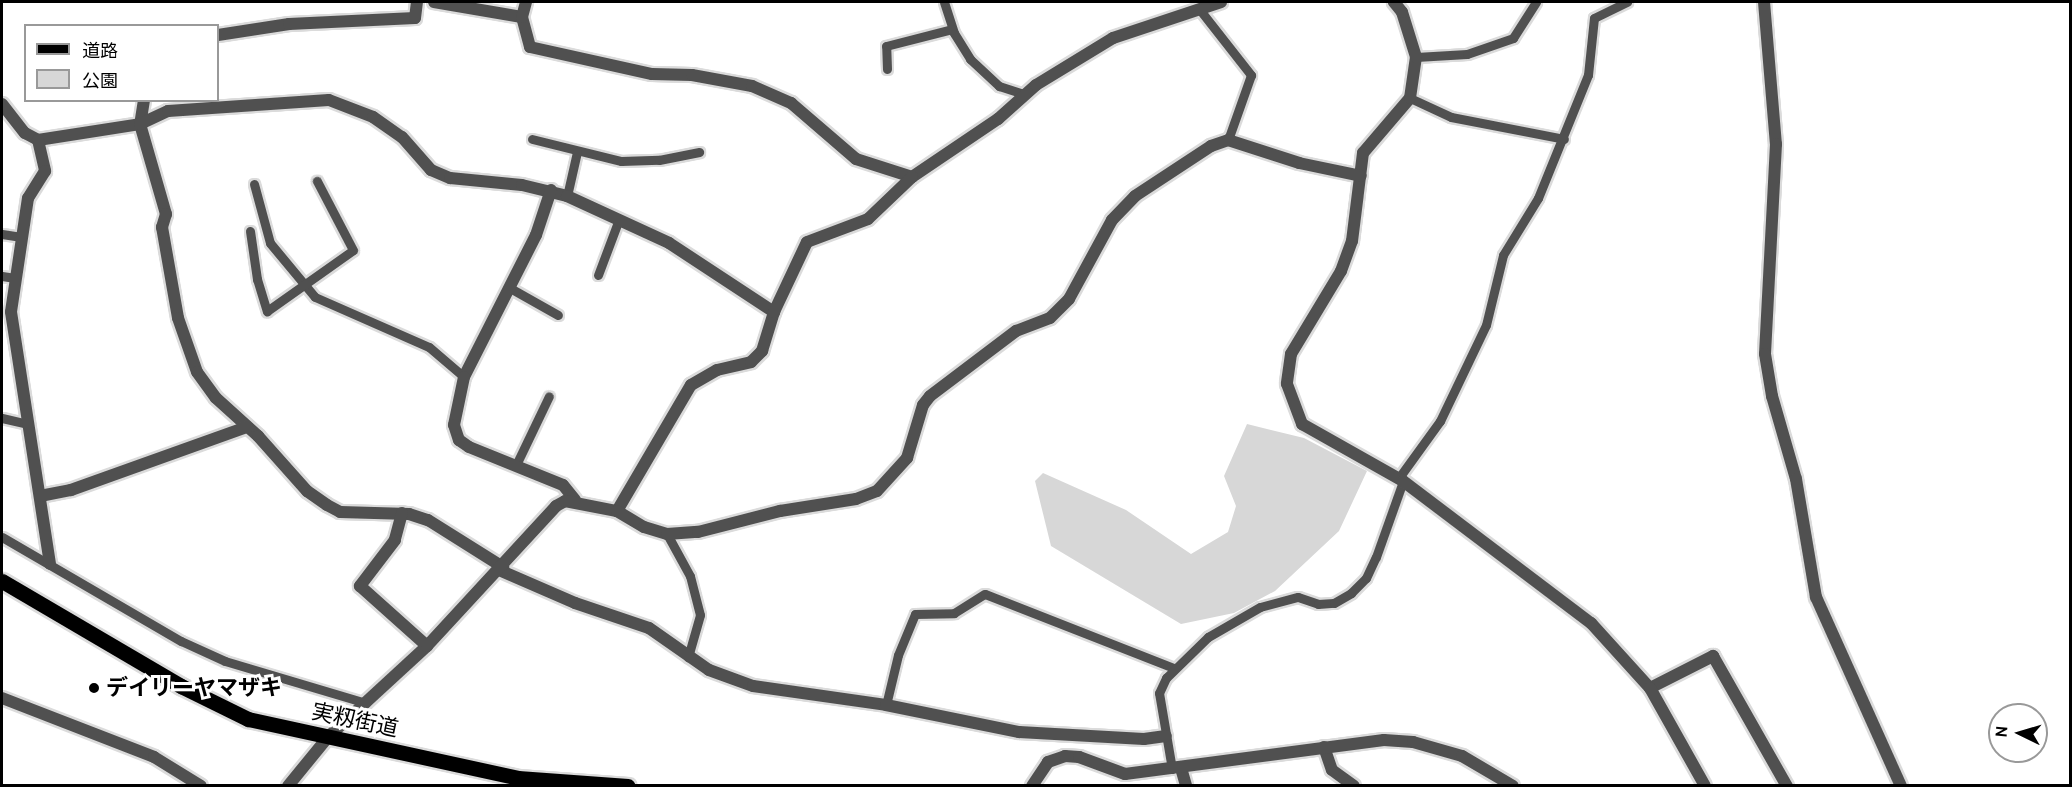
<!DOCTYPE html>
<html>
<head>
<meta charset="utf-8">
<style>
  body { margin:0 }
  #map { position:relative; width:2072px; height:787px; overflow:hidden; background:#fff; font-family:Cabin,"Noto Sans JP",sans-serif }
  div>[style] { position:absolute }
  .green>* { inset:0; background:#d7d7d7 }
  .roads { filter:drop-shadow(2px 0 #dbdbdb) drop-shadow(-2px 0 #dbdbdb) drop-shadow(0 2px #dbdbdb) drop-shadow(0 -2px #dbdbdb) }
  .service>* { height:9px; margin:-4.5px; padding:0 4.5px; transform-origin:4.5px; border-radius:4.5px; background:#505050 }
  .minor>* { height:12px; margin:-6px; padding:0 6px; transform-origin:6px; border-radius:6px; background:#505050 }
  .tertiary>* { height:12px; margin:-6px; padding:0 6px; transform-origin:6px; border-radius:6px; background:#505050 }
  .primary>* { height:15px; margin:-7.5px; padding:0 7.5px; transform-origin:7.5px; border-radius:7.5px; background:#000 }
  .dots>* { width:16px; height:16px; translate:-50% -50%; box-sizing:border-box; border:3px solid #fff; border-radius:50% }
  span { translate:-50% -50%; white-space:nowrap; text-align:center; line-height:1.15; -webkit-text-stroke:6px #fff; paint-order:stroke }
  .poi-label { font-size:22px; color:#000; font-weight:700 }
  .left { translate:0 -50%; text-align:left }
  .street-label { font-size:22px; color:#000 }
  .frame { position:absolute; inset:0; border:3px solid #000; pointer-events:none }
  .legend { position:absolute; left:24px; top:24px; width:195px; height:78px; box-sizing:border-box; background:#fff; border:2px solid #999; margin:0; padding:8px 10px; list-style:none; font-size:18px; color:#000 }
  .legend li { display:flex; align-items:center; gap:12px; height:30px }
  .legend b { width:30px; border:2px solid #999 }
  .north { position:absolute; left:1988px; top:703px; width:60px; height:60px; box-sizing:border-box; background:#fff; border:2px solid #999; border-radius:50%; rotate:275deg; font-size:16px; font-weight:700; line-height:24px; text-align:center; color:#000 }
  .north::after { content:''; display:block; margin:auto; width:21px; height:27px; background:#000; clip-path:polygon(50% 0,100% 100%,50% 72%,0 100%) }
</style>
</head>
<body>
<div id="map">
  <div class="green">
    <i style="clip-path:polygon(1247px 424px,1304px 438px,1367px 471px,1339px 531px,1275px 591px,1234px 613px,1181px 624px,1051px 546px,1035px 481px,1043px 473px,1126px 510px,1191px 554px,1228px 532px,1236px 506px,1224px 476px)"></i>
  </div>
  <div class="roads">
    <div class="service">
      <i style="left:944px;top:2px;width:33px;rotate:72deg"></i>
      <i style="left:954px;top:33px;width:31px;rotate:58deg"></i>
      <i style="left:970px;top:59px;width:40px;rotate:43deg"></i>
      <i style="left:999px;top:86px;width:26px;rotate:18deg"></i>
      <i style="left:1200px;top:10px;width:83px;rotate:51.9deg"></i>
      <i style="left:1251px;top:75px;width:69px;rotate:109.5deg"></i>
      <i style="left:1416px;top:57px;width:51px;rotate:-3.4deg"></i>
      <i style="left:1467px;top:54px;width:49px;rotate:-19.2deg"></i>
      <i style="left:1513px;top:38px;width:43px;rotate:-57.4deg"></i>
      <i style="left:887px;top:69px;width:23px;rotate:-92deg"></i>
      <i style="left:886px;top:46px;width:68px;rotate:-14.4deg"></i>
      <i style="left:1410px;top:98px;width:45px;rotate:24.9deg"></i>
      <i style="left:1451px;top:117px;width:115px;rotate:11deg"></i>
      <i style="left:532px;top:139px;width:92px;rotate:13.9deg"></i>
      <i style="left:621px;top:161px;width:38px;rotate:-2deg"></i>
      <i style="left:659px;top:160px;width:41px;rotate:-11.3deg"></i>
      <i style="left:254px;top:184px;width:61px;rotate:74.8deg"></i>
      <i style="left:270px;top:243px;width:70px;rotate:50.2deg"></i>
      <i style="left:315px;top:297px;width:124px;rotate:23.7deg"></i>
      <i style="left:429px;top:347px;width:46px;rotate:40.6deg"></i>
      <i style="left:567px;top:196px;width:45px;rotate:-77.2deg"></i>
      <i style="left:250px;top:231px;width:49px;rotate:81.7deg"></i>
      <i style="left:257px;top:279px;width:34px;rotate:73deg"></i>
      <i style="left:267px;top:311px;width:105px;rotate:-35.3deg"></i>
      <i style="left:353px;top:250px;width:78px;rotate:-117.6deg"></i>
      <i style="left:2px;top:234px;width:18px;rotate:9deg"></i>
      <i style="left:598px;top:275px;width:60px;rotate:-69.4deg"></i>
      <i style="left:2px;top:276px;width:13px;rotate:9deg"></i>
      <i style="left:510px;top:288px;width:55px;rotate:29.4deg"></i>
      <i style="left:2px;top:418px;width:26px;rotate:13deg"></i>
      <i style="left:516px;top:465px;width:76px;rotate:-64.4deg"></i>
      <i style="left:1398px;top:479px;width:72px;rotate:-54.1deg"></i>
      <i style="left:1440px;top:421px;width:106px;rotate:-64.4deg"></i>
      <i style="left:1486px;top:325px;width:72px;rotate:-76.3deg"></i>
      <i style="left:1503px;top:255px;width:67px;rotate:-58.4deg"></i>
      <i style="left:1538px;top:198px;width:133px;rotate:-67.9deg"></i>
      <i style="left:1588px;top:75px;width:57px;rotate:-84deg"></i>
      <i style="left:1594px;top:18px;width:37px;rotate:-26deg"></i>
      <i style="left:667px;top:534px;width:48px;rotate:61.3deg"></i>
      <i style="left:690px;top:576px;width:40px;rotate:75.6deg"></i>
      <i style="left:700px;top:615px;width:44px;rotate:105.9deg"></i>
      <i style="left:2px;top:537px;width:207px;rotate:30.2deg"></i>
      <i style="left:181px;top:641px;width:48px;rotate:24.4deg"></i>
      <i style="left:225px;top:661px;width:147px;rotate:16.6deg"></i>
      <i style="left:886px;top:705px;width:51px;rotate:-76.5deg"></i>
      <i style="left:898px;top:655px;width:44px;rotate:-67.5deg"></i>
      <i style="left:915px;top:614px;width:39px;rotate:-1deg"></i>
      <i style="left:954px;top:613px;width:36px;rotate:-32deg"></i>
      <i style="left:985px;top:594px;width:203px;rotate:21.4deg"></i>
      <i style="left:1172px;top:769px;width:77px;rotate:-99.7deg"></i>
      <i style="left:1159px;top:693px;width:17px;rotate:-65deg"></i>
      <i style="left:1166px;top:678px;width:59px;rotate:-44.3deg"></i>
      <i style="left:1208px;top:637px;width:60px;rotate:-30deg"></i>
      <i style="left:1260px;top:607px;width:39px;rotate:-15deg"></i>
      <i style="left:1298px;top:597px;width:21px;rotate:19deg"></i>
      <i style="left:1318px;top:604px;width:16px;rotate:-4deg"></i>
      <i style="left:1334px;top:603px;width:20px;rotate:-30deg"></i>
      <i style="left:1351px;top:593px;width:21px;rotate:-45deg"></i>
      <i style="left:1366px;top:578px;width:23px;rotate:-65deg"></i>
      <i style="left:1376px;top:557px;width:81px;rotate:-70.4deg"></i>
    </div>
    <div class="minor">
      <i style="left:434px;top:2px;width:89px;rotate:9.7deg"></i>
      <i style="left:522px;top:17px;width:31px;rotate:75deg"></i>
      <i style="left:530px;top:47px;width:125px;rotate:12.5deg"></i>
      <i style="left:652px;top:74px;width:40px;rotate:1.4deg"></i>
      <i style="left:692px;top:75px;width:61px;rotate:10.4deg"></i>
      <i style="left:752px;top:86px;width:43px;rotate:23.6deg"></i>
      <i style="left:791px;top:103px;width:86px;rotate:40.7deg"></i>
      <i style="left:856px;top:159px;width:59px;rotate:17.8deg"></i>
      <i style="left:912px;top:177px;width:104px;rotate:-34deg"></i>
      <i style="left:998px;top:119px;width:51px;rotate:-41.8deg"></i>
      <i style="left:1036px;top:85px;width:90px;rotate:-31.4deg"></i>
      <i style="left:1113px;top:38px;width:114px;rotate:-18.4deg"></i>
      <i style="left:1764px;top:2px;width:143px;rotate:85.2deg"></i>
      <i style="left:1776px;top:144px;width:210px;rotate:93deg"></i>
      <i style="left:1765px;top:354px;width:43px;rotate:80.5deg"></i>
      <i style="left:1772px;top:396px;width:86px;rotate:73.9deg"></i>
      <i style="left:1796px;top:479px;width:120px;rotate:80.4deg"></i>
      <i style="left:1816px;top:597px;width:207px;rotate:65.8deg"></i>
      <i style="left:522px;top:17px;width:16px;rotate:-75deg"></i>
      <i style="left:218px;top:35px;width:72px;rotate:-8.8deg"></i>
      <i style="left:289px;top:24px;width:126px;rotate:-2.7deg"></i>
      <i style="left:415px;top:18px;width:16px;rotate:-83deg"></i>
      <i style="left:144px;top:100px;width:24px;rotate:99deg"></i>
      <i style="left:140px;top:124px;width:94px;rotate:73.9deg"></i>
      <i style="left:166px;top:214px;width:14px;rotate:107deg"></i>
      <i style="left:162px;top:227px;width:92px;rotate:80deg"></i>
      <i style="left:178px;top:318px;width:57px;rotate:70.6deg"></i>
      <i style="left:197px;top:372px;width:32px;rotate:54deg"></i>
      <i style="left:216px;top:398px;width:57px;rotate:42.1deg"></i>
      <i style="left:258px;top:436px;width:74px;rotate:48.3deg"></i>
      <i style="left:307px;top:491px;width:24px;rotate:35deg"></i>
      <i style="left:327px;top:505px;width:15px;rotate:28deg"></i>
      <i style="left:340px;top:512px;width:69px;rotate:1.7deg"></i>
      <i style="left:409px;top:514px;width:20px;rotate:18deg"></i>
      <i style="left:428px;top:520px;width:89px;rotate:32.1deg"></i>
      <i style="left:2px;top:104px;width:37px;rotate:52deg"></i>
      <i style="left:25px;top:133px;width:15px;rotate:28deg"></i>
      <i style="left:38px;top:140px;width:103px;rotate:-8.9deg"></i>
      <i style="left:140px;top:124px;width:31px;rotate:-25deg"></i>
      <i style="left:168px;top:111px;width:161px;rotate:-3.9deg"></i>
      <i style="left:329px;top:100px;width:47px;rotate:21.1deg"></i>
      <i style="left:373px;top:117px;width:35px;rotate:35deg"></i>
      <i style="left:402px;top:137px;width:44px;rotate:48.7deg"></i>
      <i style="left:431px;top:170px;width:21px;rotate:23deg"></i>
      <i style="left:450px;top:178px;width:72px;rotate:5.6deg"></i>
      <i style="left:522px;top:185px;width:46px;rotate:13.7deg"></i>
      <i style="left:567px;top:196px;width:112px;rotate:24.7deg"></i>
      <i style="left:669px;top:243px;width:126px;rotate:33.3deg"></i>
      <i style="left:38px;top:140px;width:32px;rotate:77deg"></i>
      <i style="left:45px;top:171px;width:32px;rotate:122deg"></i>
      <i style="left:28px;top:198px;width:115px;rotate:98.5deg"></i>
      <i style="left:11px;top:312px;width:255px;rotate:81.2deg"></i>
      <i style="left:551px;top:190px;width:47px;rotate:108.4deg"></i>
      <i style="left:536px;top:235px;width:159px;rotate:116.9deg"></i>
      <i style="left:464px;top:377px;width:49px;rotate:101.8deg"></i>
      <i style="left:454px;top:425px;width:16px;rotate:72deg"></i>
      <i style="left:459px;top:440px;width:12px;rotate:35deg"></i>
      <i style="left:469px;top:447px;width:101px;rotate:22deg"></i>
      <i style="left:563px;top:485px;width:19px;rotate:51deg"></i>
      <i style="left:1341px;top:271px;width:32px;rotate:-70deg"></i>
      <i style="left:1352px;top:241px;width:89px;rotate:-82.9deg"></i>
      <i style="left:1363px;top:153px;width:72px;rotate:-49.5deg"></i>
      <i style="left:1410px;top:98px;width:41px;rotate:-81.7deg"></i>
      <i style="left:1416px;top:57px;width:47px;rotate:-107.3deg"></i>
      <i style="left:1402px;top:12px;width:13px;rotate:-129deg"></i>
      <i style="left:40px;top:496px;width:32px;rotate:-11deg"></i>
      <i style="left:71px;top:490px;width:187px;rotate:-19.7deg"></i>
      <i style="left:617px;top:511px;width:146px;rotate:-59.6deg"></i>
      <i style="left:691px;top:385px;width:30px;rotate:-30deg"></i>
      <i style="left:717px;top:370px;width:35px;rotate:-13deg"></i>
      <i style="left:751px;top:362px;width:16px;rotate:-45deg"></i>
      <i style="left:762px;top:351px;width:41px;rotate:-72.9deg"></i>
      <i style="left:774px;top:312px;width:77px;rotate:-64.8deg"></i>
      <i style="left:807px;top:242px;width:65px;rotate:-20.7deg"></i>
      <i style="left:868px;top:219px;width:61px;rotate:-43.7deg"></i>
      <i style="left:402px;top:513px;width:28px;rotate:105deg"></i>
      <i style="left:395px;top:540px;width:58px;rotate:127.3deg"></i>
      <i style="left:360px;top:586px;width:90px;rotate:41.8deg"></i>
      <i style="left:499px;top:570px;width:83px;rotate:23.5deg"></i>
      <i style="left:575px;top:603px;width:78px;rotate:18.7deg"></i>
      <i style="left:649px;top:628px;width:73px;rotate:35deg"></i>
      <i style="left:709px;top:670px;width:47px;rotate:20deg"></i>
      <i style="left:753px;top:686px;width:134px;rotate:8.1deg"></i>
      <i style="left:886px;top:705px;width:136px;rotate:11.5deg"></i>
      <i style="left:1019px;top:732px;width:125px;rotate:3.2deg"></i>
      <i style="left:1144px;top:739px;width:22px;rotate:-8deg"></i>
      <i style="left:1650px;top:688px;width:71px;rotate:-26.9deg"></i>
      <i style="left:1713px;top:656px;width:150px;rotate:60.4deg"></i>
      <i style="left:2px;top:698px;width:163px;rotate:21.2deg"></i>
      <i style="left:154px;top:757px;width:55px;rotate:31.7deg"></i>
      <i style="left:1324px;top:747px;width:24px;rotate:71deg"></i>
      <i style="left:1332px;top:770px;width:27px;rotate:36deg"></i>
      <i style="left:1181px;top:768px;width:19px;rotate:74deg"></i>
      <i style="left:288px;top:786px;width:63px;rotate:-50.8deg"></i>
      <i style="left:328px;top:737px;width:134px;rotate:-42.6deg"></i>
      <i style="left:427px;top:646px;width:190px;rotate:-47.3deg"></i>
      <i style="left:556px;top:506px;width:10px;rotate:-29deg"></i>
      <i style="left:565px;top:501px;width:53px;rotate:10.9deg"></i>
      <i style="left:617px;top:511px;width:31px;rotate:31deg"></i>
      <i style="left:644px;top:527px;width:24px;rotate:17deg"></i>
      <i style="left:667px;top:534px;width:31px;rotate:-4deg"></i>
      <i style="left:698px;top:532px;width:85px;rotate:-14.4deg"></i>
      <i style="left:780px;top:511px;width:77px;rotate:-9deg"></i>
      <i style="left:856px;top:499px;width:22px;rotate:-21deg"></i>
      <i style="left:877px;top:491px;width:45px;rotate:-47.7deg"></i>
      <i style="left:907px;top:458px;width:55px;rotate:-73.2deg"></i>
      <i style="left:923px;top:405px;width:11px;rotate:-52deg"></i>
      <i style="left:930px;top:396px;width:108px;rotate:-37.1deg"></i>
      <i style="left:1016px;top:331px;width:36px;rotate:-21deg"></i>
      <i style="left:1050px;top:318px;width:27px;rotate:-45deg"></i>
      <i style="left:1069px;top:299px;width:90px;rotate:-61.4deg"></i>
      <i style="left:1112px;top:220px;width:33px;rotate:-46deg"></i>
      <i style="left:1135px;top:196px;width:91px;rotate:-33.3deg"></i>
      <i style="left:1211px;top:146px;width:18px;rotate:-19deg"></i>
      <i style="left:1228px;top:140px;width:75px;rotate:17.9deg"></i>
      <i style="left:1299px;top:163px;width:63px;rotate:11.8deg"></i>
    </div>
    <div class="tertiary">
      <i style="left:1341px;top:271px;width:97px;rotate:121.1deg"></i>
      <i style="left:1291px;top:354px;width:30px;rotate:98deg"></i>
      <i style="left:1287px;top:384px;width:43px;rotate:69.4deg"></i>
      <i style="left:1302px;top:424px;width:116px;rotate:29.4deg"></i>
      <i style="left:1403px;top:481px;width:236px;rotate:37.1deg"></i>
      <i style="left:1591px;top:623px;width:88px;rotate:47.8deg"></i>
      <i style="left:1650px;top:688px;width:112px;rotate:60.7deg"></i>
      <i style="left:1032px;top:786px;width:29px;rotate:-56deg"></i>
      <i style="left:1048px;top:762px;width:18px;rotate:-19deg"></i>
      <i style="left:1065px;top:756px;width:14px;rotate:4deg"></i>
      <i style="left:1079px;top:757px;width:49px;rotate:20.3deg"></i>
      <i style="left:1125px;top:774px;width:261px;rotate:-7.5deg"></i>
      <i style="left:1384px;top:740px;width:29px;rotate:4deg"></i>
      <i style="left:1413px;top:742px;width:51px;rotate:15.9deg"></i>
      <i style="left:1462px;top:756px;width:59px;rotate:30.5deg"></i>
    </div>
    <div class="primary">
      <i style="left:2px;top:581px;width:208px;rotate:30.4deg"></i>
      <i style="left:181px;top:686px;width:75px;rotate:26.2deg"></i>
      <i style="left:248px;top:719px;width:276px;rotate:12.3deg"></i>
      <i style="left:518px;top:778px;width:110px;rotate:4.2deg"></i>
    </div>
  </div>
  <div class="dots">
    <i style="left:94px;top:688px;background:#000"></i>
  </div>
  <div class="poi-label">
    <span class="left" style="left:106px;top:688px">デイリーヤマザキ</span>
  </div>
  <div class="street-label">
    <span style="left:355px;top:720px;rotate:12deg">実籾街道</span>
  </div>
  <div class="frame"></div>
  <ul class="legend">
  <li><b style="height:8px;background:#000"></b>道路</li>
  <li><b style="height:16px;background:#d7d7d7"></b>公園</li>
  </ul>
  <div class="north">N</div>
</div>
</body>
</html>
